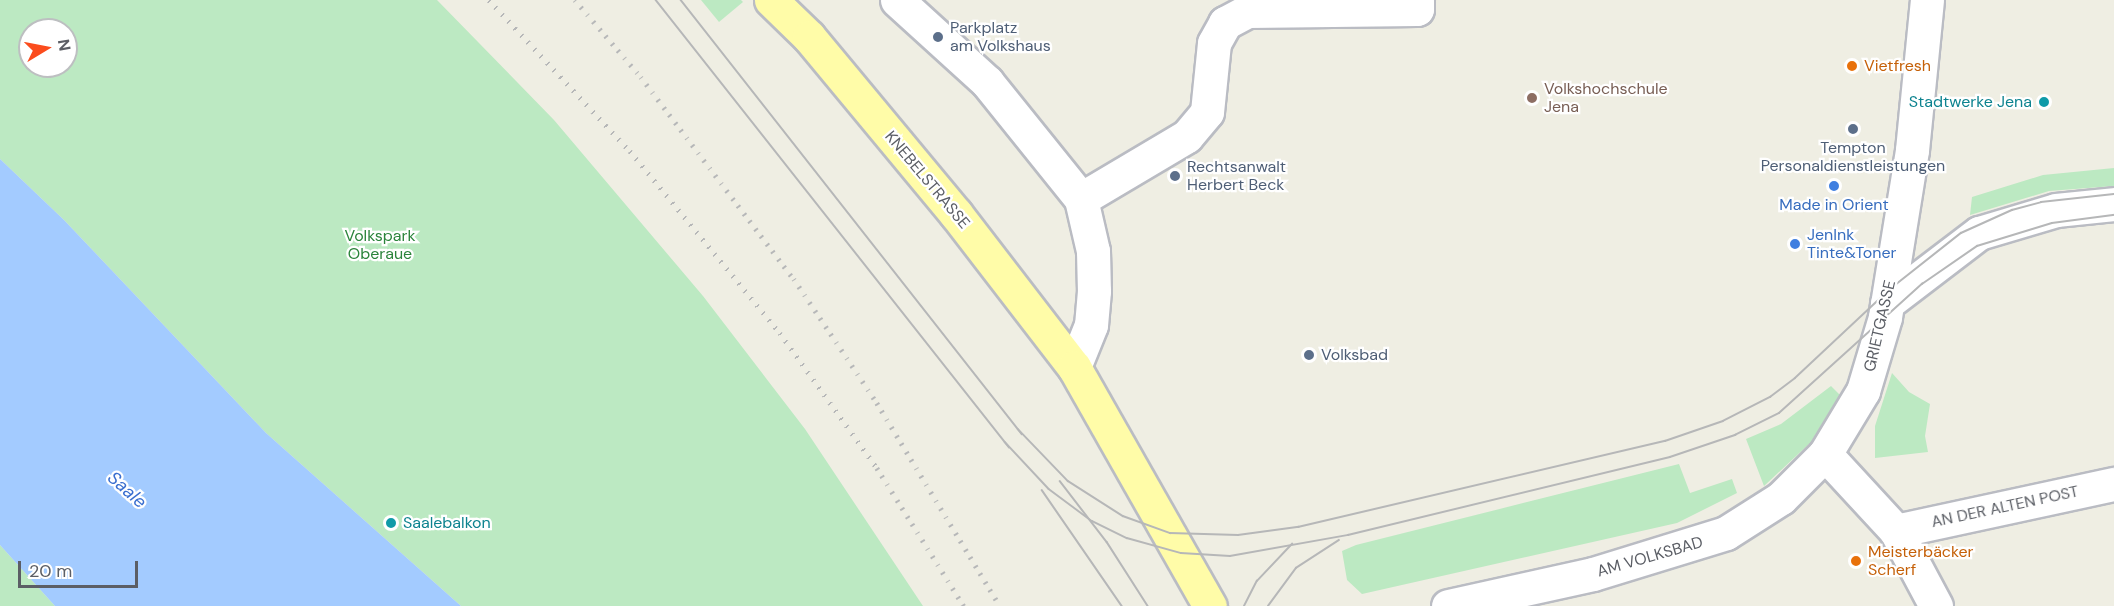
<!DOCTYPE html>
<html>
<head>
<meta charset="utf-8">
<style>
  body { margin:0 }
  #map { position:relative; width:2114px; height:606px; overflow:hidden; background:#efeee3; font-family:"DM Sans",sans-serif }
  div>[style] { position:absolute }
  .green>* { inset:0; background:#bce9c2 }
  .water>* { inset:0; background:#a3cbff }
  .roads { filter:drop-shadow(2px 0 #babcc3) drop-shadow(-2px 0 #babcc3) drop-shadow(0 2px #babcc3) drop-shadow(0 -2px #babcc3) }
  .minor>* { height:33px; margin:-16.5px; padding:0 16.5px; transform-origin:16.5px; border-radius:16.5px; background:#fff }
  .major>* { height:33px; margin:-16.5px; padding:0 16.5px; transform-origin:16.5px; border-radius:16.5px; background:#fffca8 }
  .tram>* { height:1.5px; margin:-0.75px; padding:0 0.75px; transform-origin:0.75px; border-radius:0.75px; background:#b6b7b8 }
  .rail>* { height:4.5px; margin-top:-2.25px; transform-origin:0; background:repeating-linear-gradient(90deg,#b6b7b8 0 1.5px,transparent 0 9.5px) }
  .dots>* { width:16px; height:16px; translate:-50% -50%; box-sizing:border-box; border:3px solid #fff; border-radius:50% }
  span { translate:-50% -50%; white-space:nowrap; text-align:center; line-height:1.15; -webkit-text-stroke:4.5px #fff; paint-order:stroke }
  .service-label { font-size:16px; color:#4e5e75 }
  .left { translate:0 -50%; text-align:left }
  .food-label { font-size:16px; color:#c56008 }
  .education-label { font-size:16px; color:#785e54 }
  .culture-label { font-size:16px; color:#0d838f }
  .right { translate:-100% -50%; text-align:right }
  .street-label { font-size:16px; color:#5b5e65 }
  .shop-label { font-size:16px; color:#366cbe }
  .park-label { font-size:16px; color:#2b843b }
  .water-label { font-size:18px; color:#396ecf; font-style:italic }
  .north { position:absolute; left:18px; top:18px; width:60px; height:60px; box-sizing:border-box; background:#fff; border:2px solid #bdbfc1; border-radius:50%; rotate:80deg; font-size:16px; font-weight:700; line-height:24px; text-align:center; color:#5b5e65 }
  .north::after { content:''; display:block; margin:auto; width:21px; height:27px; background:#fb4c1d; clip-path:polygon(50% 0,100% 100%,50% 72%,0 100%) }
  .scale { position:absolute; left:18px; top:561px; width:120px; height:27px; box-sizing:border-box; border:3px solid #5b5e65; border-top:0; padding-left:8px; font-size:18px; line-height:21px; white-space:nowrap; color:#5b5e65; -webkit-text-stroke:4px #fff; paint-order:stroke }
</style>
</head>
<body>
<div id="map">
  <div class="green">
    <i style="clip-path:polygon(evenodd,0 0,437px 0,554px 120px,703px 296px,805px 429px,923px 606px,461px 606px,266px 433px,64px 220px,0 159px,0 0,30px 30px,66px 30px,66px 66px,30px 66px,30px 30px)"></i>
    <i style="clip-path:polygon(701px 0,741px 0,743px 2px,719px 22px)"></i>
    <i style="clip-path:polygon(2114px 168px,2114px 186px,2049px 191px,1970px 215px,1972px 197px,2043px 175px)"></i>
    <i style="clip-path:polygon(1892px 373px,1909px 392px,1930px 404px,1925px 436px,1928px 452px,1875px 458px,1875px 426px)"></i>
    <i style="clip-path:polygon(1831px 386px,1840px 395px,1811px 442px,1764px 486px,1746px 439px,1781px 424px)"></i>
    <i style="clip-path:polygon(1679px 464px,1690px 493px,1732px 479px,1737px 493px,1677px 523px,1362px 594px,1347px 580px,1342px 551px,1356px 545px)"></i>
    <i style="clip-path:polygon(0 545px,55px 606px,0 606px)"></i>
  </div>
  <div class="water">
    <i style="clip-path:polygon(0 159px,64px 220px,266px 433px,461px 606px,55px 606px,0 545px)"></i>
  </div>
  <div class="roads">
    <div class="minor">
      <i style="left:897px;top:0;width:122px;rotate:42.3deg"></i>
      <i style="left:987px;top:82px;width:150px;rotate:51.2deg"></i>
      <i style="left:1081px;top:199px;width:53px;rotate:77deg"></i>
      <i style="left:1093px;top:251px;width:40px;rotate:88.6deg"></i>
      <i style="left:1094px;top:291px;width:34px;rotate:95deg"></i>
      <i style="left:1091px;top:325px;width:45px;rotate:112deg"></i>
      <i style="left:1081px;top:199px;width:123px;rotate:-30.7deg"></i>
      <i style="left:1187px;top:136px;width:31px;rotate:-50deg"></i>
      <i style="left:1207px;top:112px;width:69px;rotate:-84.2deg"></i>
      <i style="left:1214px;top:43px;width:23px;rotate:-61deg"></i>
      <i style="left:1225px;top:23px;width:26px;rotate:-28deg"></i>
      <i style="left:1248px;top:11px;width:169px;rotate:-0.7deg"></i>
      <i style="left:1417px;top:9px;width:9px;rotate:-90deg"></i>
      <i style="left:1887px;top:303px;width:116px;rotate:-37.3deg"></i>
      <i style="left:1979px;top:233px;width:80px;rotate:-16.6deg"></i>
      <i style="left:2056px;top:210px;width:58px;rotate:-5.9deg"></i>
      <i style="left:1825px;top:454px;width:105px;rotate:47.3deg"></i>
      <i style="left:1896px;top:531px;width:85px;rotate:61.9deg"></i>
      <i style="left:1896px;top:531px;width:223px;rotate:-12.2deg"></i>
      <i style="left:1448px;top:606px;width:148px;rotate:-12.4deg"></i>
      <i style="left:1593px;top:574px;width:139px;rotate:-17.1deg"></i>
      <i style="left:1726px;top:533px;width:65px;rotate:-32.5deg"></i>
      <i style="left:1781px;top:498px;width:62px;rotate:-45deg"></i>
      <i style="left:1825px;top:454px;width:74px;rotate:-58.9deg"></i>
      <i style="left:1863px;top:391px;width:77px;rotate:-73.4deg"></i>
      <i style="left:1885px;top:317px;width:169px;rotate:-80.8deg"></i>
      <i style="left:1912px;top:150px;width:151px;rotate:-84.3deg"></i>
    </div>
    <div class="major">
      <i style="left:771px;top:0;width:53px;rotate:44.2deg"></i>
      <i style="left:809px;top:37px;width:230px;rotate:50.3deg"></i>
      <i style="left:956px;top:214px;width:193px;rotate:52.4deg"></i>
      <i style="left:1074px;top:367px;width:275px;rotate:60.4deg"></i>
    </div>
  </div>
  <div class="tram">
    <i style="left:656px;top:0;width:570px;rotate:51.7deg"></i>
    <i style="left:681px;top:0;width:552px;rotate:51.84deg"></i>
    <i style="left:1018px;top:429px;width:72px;rotate:46.1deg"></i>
    <i style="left:1068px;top:481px;width:65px;rotate:32.5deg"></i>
    <i style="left:1123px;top:516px;width:50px;rotate:19.9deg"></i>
    <i style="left:1170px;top:533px;width:68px;rotate:1.7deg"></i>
    <i style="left:1238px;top:535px;width:61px;rotate:-7.6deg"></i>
    <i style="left:1298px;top:527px;width:377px;rotate:-13.2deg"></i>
    <i style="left:1665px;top:441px;width:61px;rotate:-19deg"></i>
    <i style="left:1723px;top:421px;width:53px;rotate:-27.1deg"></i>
    <i style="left:1770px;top:397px;width:31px;rotate:-37deg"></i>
    <i style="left:1795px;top:378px;width:130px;rotate:-43.1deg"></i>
    <i style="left:1890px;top:289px;width:90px;rotate:-38.3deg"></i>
    <i style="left:1961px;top:233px;width:56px;rotate:-24.3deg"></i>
    <i style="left:2012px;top:210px;width:30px;rotate:-15deg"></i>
    <i style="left:2041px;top:202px;width:73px;rotate:-6.3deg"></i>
    <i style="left:1005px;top:442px;width:64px;rotate:46.9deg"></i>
    <i style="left:1049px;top:489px;width:54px;rotate:36.7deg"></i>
    <i style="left:1092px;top:521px;width:39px;rotate:26deg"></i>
    <i style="left:1127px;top:538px;width:56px;rotate:15.5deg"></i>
    <i style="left:1181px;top:553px;width:49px;rotate:3.5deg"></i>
    <i style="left:1230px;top:556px;width:120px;rotate:-10.1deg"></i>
    <i style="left:1348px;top:535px;width:331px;rotate:-13.6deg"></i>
    <i style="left:1670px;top:457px;width:69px;rotate:-18.7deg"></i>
    <i style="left:1735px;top:435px;width:49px;rotate:-26.6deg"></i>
    <i style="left:1779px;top:413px;width:193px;rotate:-42.1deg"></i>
    <i style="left:1922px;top:284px;width:67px;rotate:-34.6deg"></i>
    <i style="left:1977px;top:246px;width:78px;rotate:-17deg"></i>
    <i style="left:2052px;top:223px;width:63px;rotate:-7.4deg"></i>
    <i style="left:1060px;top:481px;width:77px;rotate:52.4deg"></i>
    <i style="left:1107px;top:542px;width:76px;rotate:57.4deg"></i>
    <i style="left:1042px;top:490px;width:141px;rotate:55.4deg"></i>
    <i style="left:1244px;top:606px;width:28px;rotate:-63deg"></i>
    <i style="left:1257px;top:581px;width:51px;rotate:-46.6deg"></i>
    <i style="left:1268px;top:606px;width:47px;rotate:-53.6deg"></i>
    <i style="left:1296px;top:568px;width:51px;rotate:-33.1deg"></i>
  </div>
  <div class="rail">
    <i style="left:489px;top:0;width:207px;rotate:47deg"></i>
    <i style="left:630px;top:151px;width:236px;rotate:50.5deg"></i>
    <i style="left:780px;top:333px;width:166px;rotate:54.3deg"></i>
    <i style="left:877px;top:468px;width:163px;rotate:57.8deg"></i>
    <i style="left:575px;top:0;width:101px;rotate:49.4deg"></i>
    <i style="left:641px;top:77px;width:253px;rotate:52.9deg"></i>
    <i style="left:794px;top:279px;width:149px;rotate:56.2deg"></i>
    <i style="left:877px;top:403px;width:237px;rotate:58.8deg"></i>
  </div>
  <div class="dots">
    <i style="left:938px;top:37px;background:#5c6f8a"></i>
    <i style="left:1852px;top:66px;background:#e8710a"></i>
    <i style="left:1532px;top:98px;background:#8d6e63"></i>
    <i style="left:2044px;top:102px;background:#0f9aa8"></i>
    <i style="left:1853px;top:129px;background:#5c6f8a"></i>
    <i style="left:1175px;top:176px;background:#5c6f8a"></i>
    <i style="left:1834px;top:186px;background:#3f7fe0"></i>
    <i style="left:1795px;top:244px;background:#3f7fe0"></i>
    <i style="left:1309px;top:355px;background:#5c6f8a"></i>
    <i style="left:391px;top:523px;background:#0f9aa8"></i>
    <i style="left:1856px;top:561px;background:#e8710a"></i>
  </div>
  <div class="service-label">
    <span class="left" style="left:950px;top:37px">Parkplatz<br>am Volkshaus</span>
    <span style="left:1853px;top:157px">Tempton<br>Personaldienstleistungen</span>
    <span class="left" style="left:1187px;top:176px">Rechtsanwalt<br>Herbert Beck</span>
    <span class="left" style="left:1321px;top:355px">Volksbad</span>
  </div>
  <div class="food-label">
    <span class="left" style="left:1864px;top:66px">Vietfresh</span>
    <span class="left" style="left:1868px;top:561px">Meisterbäcker<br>Scherf</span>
  </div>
  <div class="education-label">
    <span class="left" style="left:1544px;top:98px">Volkshochschule<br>Jena</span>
  </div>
  <div class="culture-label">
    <span class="right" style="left:2032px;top:102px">Stadtwerke Jena</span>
    <span class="left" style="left:403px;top:523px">Saalebalkon</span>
  </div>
  <div class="street-label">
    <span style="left:927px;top:180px;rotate:50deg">KNEBELSTRASSE</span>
    <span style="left:1880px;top:326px;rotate:-77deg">GRIETGASSE</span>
    <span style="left:2005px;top:507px;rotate:-12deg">AN DER ALTEN POST</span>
    <span style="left:1650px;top:557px;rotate:-16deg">AM VOLKSBAD</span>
  </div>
  <div class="shop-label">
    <span style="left:1834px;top:205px">Made in Orient</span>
    <span class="left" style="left:1807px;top:244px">JenInk<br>Tinte&amp;Toner</span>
  </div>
  <div class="park-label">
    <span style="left:380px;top:245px">Volkspark<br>Oberaue</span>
  </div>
  <div class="water-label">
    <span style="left:127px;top:490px;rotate:42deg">Saale</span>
  </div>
  <div class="north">N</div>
  <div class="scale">20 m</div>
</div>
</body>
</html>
